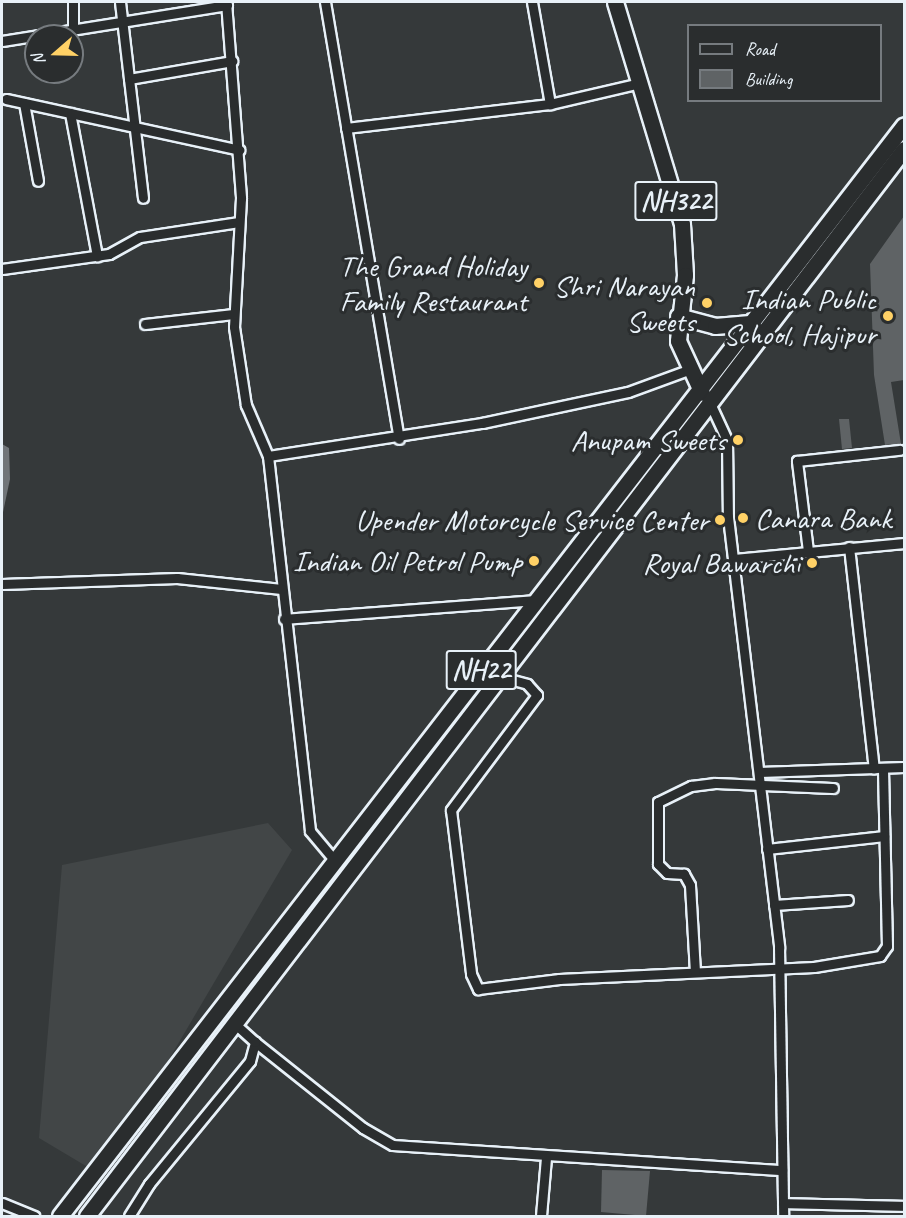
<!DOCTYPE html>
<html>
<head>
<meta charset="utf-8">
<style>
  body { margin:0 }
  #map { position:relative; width:906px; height:1218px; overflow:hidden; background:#35393a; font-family:Caveat,sans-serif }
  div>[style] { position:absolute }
  .built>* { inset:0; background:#424647 }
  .water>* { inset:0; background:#707579 }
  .building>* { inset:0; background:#5f6365 }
  .roads { filter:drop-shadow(2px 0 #e8f1f8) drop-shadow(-2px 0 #e8f1f8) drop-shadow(0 2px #e8f1f8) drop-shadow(0 -2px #e8f1f8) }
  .minor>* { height:9px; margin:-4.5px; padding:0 4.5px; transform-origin:4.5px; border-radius:4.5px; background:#2a2d2e }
  .trunk>* { height:15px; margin:-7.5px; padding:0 7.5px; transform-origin:7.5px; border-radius:7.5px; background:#2a2d2e }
  .dots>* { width:16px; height:16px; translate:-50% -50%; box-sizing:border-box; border:3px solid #2a2d2e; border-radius:50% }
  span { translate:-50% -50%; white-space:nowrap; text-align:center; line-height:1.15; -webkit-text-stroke:6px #2a2d2e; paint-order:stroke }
  .shield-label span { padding:2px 4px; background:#2a2d2e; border:2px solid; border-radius:4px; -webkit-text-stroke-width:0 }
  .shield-label { font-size:28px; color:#e8f1f8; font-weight:700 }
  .poi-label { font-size:30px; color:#e8f1f8 }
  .right { translate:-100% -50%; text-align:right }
  .left { translate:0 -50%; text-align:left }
  .frame { position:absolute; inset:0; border:3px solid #e8f1f8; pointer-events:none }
  .legend { position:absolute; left:687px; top:24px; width:195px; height:78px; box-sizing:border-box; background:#2a2d2e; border:2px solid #767b7f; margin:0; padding:8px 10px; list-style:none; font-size:18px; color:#e8f1f8 }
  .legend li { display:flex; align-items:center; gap:12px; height:30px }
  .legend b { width:30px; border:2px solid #767b7f }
  .north { position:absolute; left:24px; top:24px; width:60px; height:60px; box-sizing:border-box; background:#2a2d2e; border:2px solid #767b7f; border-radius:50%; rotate:250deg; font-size:16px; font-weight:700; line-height:24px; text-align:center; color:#e8f1f8 }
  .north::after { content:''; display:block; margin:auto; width:21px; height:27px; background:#ffd166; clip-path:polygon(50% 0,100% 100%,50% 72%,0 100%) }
</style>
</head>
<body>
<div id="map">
  <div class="built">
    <i style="clip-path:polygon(268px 823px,292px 850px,101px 1175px,39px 1138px,62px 865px)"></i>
  </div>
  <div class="water">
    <i style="clip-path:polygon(2px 444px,9px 448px,10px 479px,2px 517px)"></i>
  </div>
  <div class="building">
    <i style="clip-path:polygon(904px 216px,904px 380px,891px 382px,901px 444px,885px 445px,874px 375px,870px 264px)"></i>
    <i style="clip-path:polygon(839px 419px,849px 419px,852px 448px,842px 449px)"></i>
    <i style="clip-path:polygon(602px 1170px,650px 1171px,646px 1216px,601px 1212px)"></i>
  </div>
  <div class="roads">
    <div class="minor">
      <i style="left:73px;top:2px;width:28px;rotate:90deg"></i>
      <i style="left:120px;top:2px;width:197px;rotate:83.3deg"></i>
      <i style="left:226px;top:2px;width:197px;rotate:85.6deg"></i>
      <i style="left:241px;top:198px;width:129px;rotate:93.1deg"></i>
      <i style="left:234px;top:327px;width:79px;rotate:81.3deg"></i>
      <i style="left:246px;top:405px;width:56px;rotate:66.7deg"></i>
      <i style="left:268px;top:456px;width:377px;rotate:83.6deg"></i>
      <i style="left:310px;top:831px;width:39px;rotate:50deg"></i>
      <i style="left:325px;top:2px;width:443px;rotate:80.4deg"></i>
      <i style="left:532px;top:2px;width:104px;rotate:80deg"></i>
      <i style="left:2px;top:41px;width:228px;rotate:-9.1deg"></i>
      <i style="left:129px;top:79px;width:105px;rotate:-9.9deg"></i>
      <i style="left:6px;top:99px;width:239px;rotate:12.3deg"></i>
      <i style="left:24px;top:103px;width:79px;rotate:79.8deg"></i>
      <i style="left:70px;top:113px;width:146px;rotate:79.3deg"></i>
      <i style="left:346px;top:128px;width:205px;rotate:-6.7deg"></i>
      <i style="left:550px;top:104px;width:92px;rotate:-13.1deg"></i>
      <i style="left:2px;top:269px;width:108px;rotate:-8deg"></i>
      <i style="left:109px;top:254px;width:35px;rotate:-29deg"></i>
      <i style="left:140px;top:237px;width:100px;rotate:-8.6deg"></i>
      <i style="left:145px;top:324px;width:89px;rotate:-6.5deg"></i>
      <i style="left:708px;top:399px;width:45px;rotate:65.1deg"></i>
      <i style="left:727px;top:440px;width:77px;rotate:89.3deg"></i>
      <i style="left:728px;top:517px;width:433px;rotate:83.2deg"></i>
      <i style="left:779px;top:947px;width:269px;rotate:89.1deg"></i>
      <i style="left:268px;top:456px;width:217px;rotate:-8.8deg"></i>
      <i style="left:482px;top:423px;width:149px;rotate:-12deg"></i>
      <i style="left:628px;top:392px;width:64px;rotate:-20.1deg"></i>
      <i style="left:849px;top:547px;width:223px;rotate:83.6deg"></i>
      <i style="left:808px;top:551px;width:91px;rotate:-97deg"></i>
      <i style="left:797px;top:461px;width:103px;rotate:-6.2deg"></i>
      <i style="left:734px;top:559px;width:171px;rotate:-5.4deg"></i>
      <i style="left:2px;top:584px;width:175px;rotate:-2deg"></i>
      <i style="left:177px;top:578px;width:105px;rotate:6deg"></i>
      <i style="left:284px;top:619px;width:252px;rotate:-4.3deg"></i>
      <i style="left:498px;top:676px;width:30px;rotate:15deg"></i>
      <i style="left:527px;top:684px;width:15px;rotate:48deg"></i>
      <i style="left:537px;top:695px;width:144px;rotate:126.8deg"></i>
      <i style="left:451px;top:810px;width:165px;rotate:83deg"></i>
      <i style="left:471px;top:974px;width:17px;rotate:65deg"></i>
      <i style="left:478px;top:989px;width:82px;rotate:-7deg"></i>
      <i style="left:559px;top:979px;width:255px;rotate:-2.7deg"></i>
      <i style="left:814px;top:967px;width:67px;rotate:-9.5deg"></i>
      <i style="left:880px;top:956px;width:12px;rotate:-55deg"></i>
      <i style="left:887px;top:946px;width:176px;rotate:-91.3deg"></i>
      <i style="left:759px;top:772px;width:145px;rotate:-2deg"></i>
      <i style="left:767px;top:849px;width:118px;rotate:-6.3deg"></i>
      <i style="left:774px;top:905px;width:74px;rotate:-3.9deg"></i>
      <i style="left:695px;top:972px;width:87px;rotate:-93.3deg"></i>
      <i style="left:690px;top:885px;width:13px;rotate:-119deg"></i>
      <i style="left:684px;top:874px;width:17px;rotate:-177deg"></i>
      <i style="left:667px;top:873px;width:13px;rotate:-135deg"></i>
      <i style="left:658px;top:864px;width:62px;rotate:-90deg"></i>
      <i style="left:658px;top:802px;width:37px;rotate:-26deg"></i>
      <i style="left:691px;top:786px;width:24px;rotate:-7deg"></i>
      <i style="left:715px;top:783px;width:118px;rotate:2.4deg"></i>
      <i style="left:255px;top:1042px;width:138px;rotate:38.5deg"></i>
      <i style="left:363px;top:1128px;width:34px;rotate:30deg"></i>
      <i style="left:393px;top:1145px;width:390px;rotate:3.7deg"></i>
      <i style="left:2px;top:1203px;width:35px;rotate:22deg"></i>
      <i style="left:783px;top:1203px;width:121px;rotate:1.4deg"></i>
      <i style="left:129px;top:1216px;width:38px;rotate:-58deg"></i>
      <i style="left:149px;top:1184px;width:159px;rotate:-50.6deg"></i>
      <i style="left:250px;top:1061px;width:20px;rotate:-75deg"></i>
      <i style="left:255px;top:1042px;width:28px;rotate:-138deg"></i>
      <i style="left:541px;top:1216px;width:58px;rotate:-85.1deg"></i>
    </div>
    <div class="trunk">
      <i style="left:615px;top:2px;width:232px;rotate:73.2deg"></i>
      <i style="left:682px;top:224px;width:51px;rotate:86.6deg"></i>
      <i style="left:685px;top:275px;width:66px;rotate:96.1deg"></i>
      <i style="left:678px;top:341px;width:57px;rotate:65.2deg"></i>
      <i style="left:678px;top:316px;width:38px;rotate:15deg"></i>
      <i style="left:715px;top:326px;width:32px;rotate:-5deg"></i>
      <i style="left:60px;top:1216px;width:1379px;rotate:-52.27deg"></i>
      <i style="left:87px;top:1216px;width:1344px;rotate:-52.56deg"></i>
    </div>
  </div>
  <div class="dots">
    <i style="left:539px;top:283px;background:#ffd166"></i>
    <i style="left:707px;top:303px;background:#ffd166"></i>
    <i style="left:888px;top:316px;background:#ffd166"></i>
    <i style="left:738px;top:440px;background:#ffd166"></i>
    <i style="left:743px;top:518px;background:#ffd166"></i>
    <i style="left:720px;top:520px;background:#ffd166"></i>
    <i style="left:534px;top:561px;background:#ffd166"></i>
    <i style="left:812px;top:563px;background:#ffd166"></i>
  </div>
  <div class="shield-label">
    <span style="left:676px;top:201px">NH322</span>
    <span style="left:481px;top:670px">NH22</span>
  </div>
  <div class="poi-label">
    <span class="right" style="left:527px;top:283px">The Grand Holiday<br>Family Restaurant</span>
    <span class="right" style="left:695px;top:303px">Shri Narayan<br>Sweets</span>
    <span class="right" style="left:876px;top:316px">Indian Public<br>School, Hajipur</span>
    <span class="right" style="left:726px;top:440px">Anupam Sweets</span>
    <span class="left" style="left:755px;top:518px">Canara Bank</span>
    <span class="right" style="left:708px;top:520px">Upender Motorcycle Service Center</span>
    <span class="right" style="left:522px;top:561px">Indian Oil Petrol Pump</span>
    <span class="right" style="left:800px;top:563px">Royal Bawarchi</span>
  </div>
  <div class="frame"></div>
  <ul class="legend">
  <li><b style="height:8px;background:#2a2d2e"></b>Road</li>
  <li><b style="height:16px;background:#5f6365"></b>Building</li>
  </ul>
  <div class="north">N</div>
</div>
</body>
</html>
